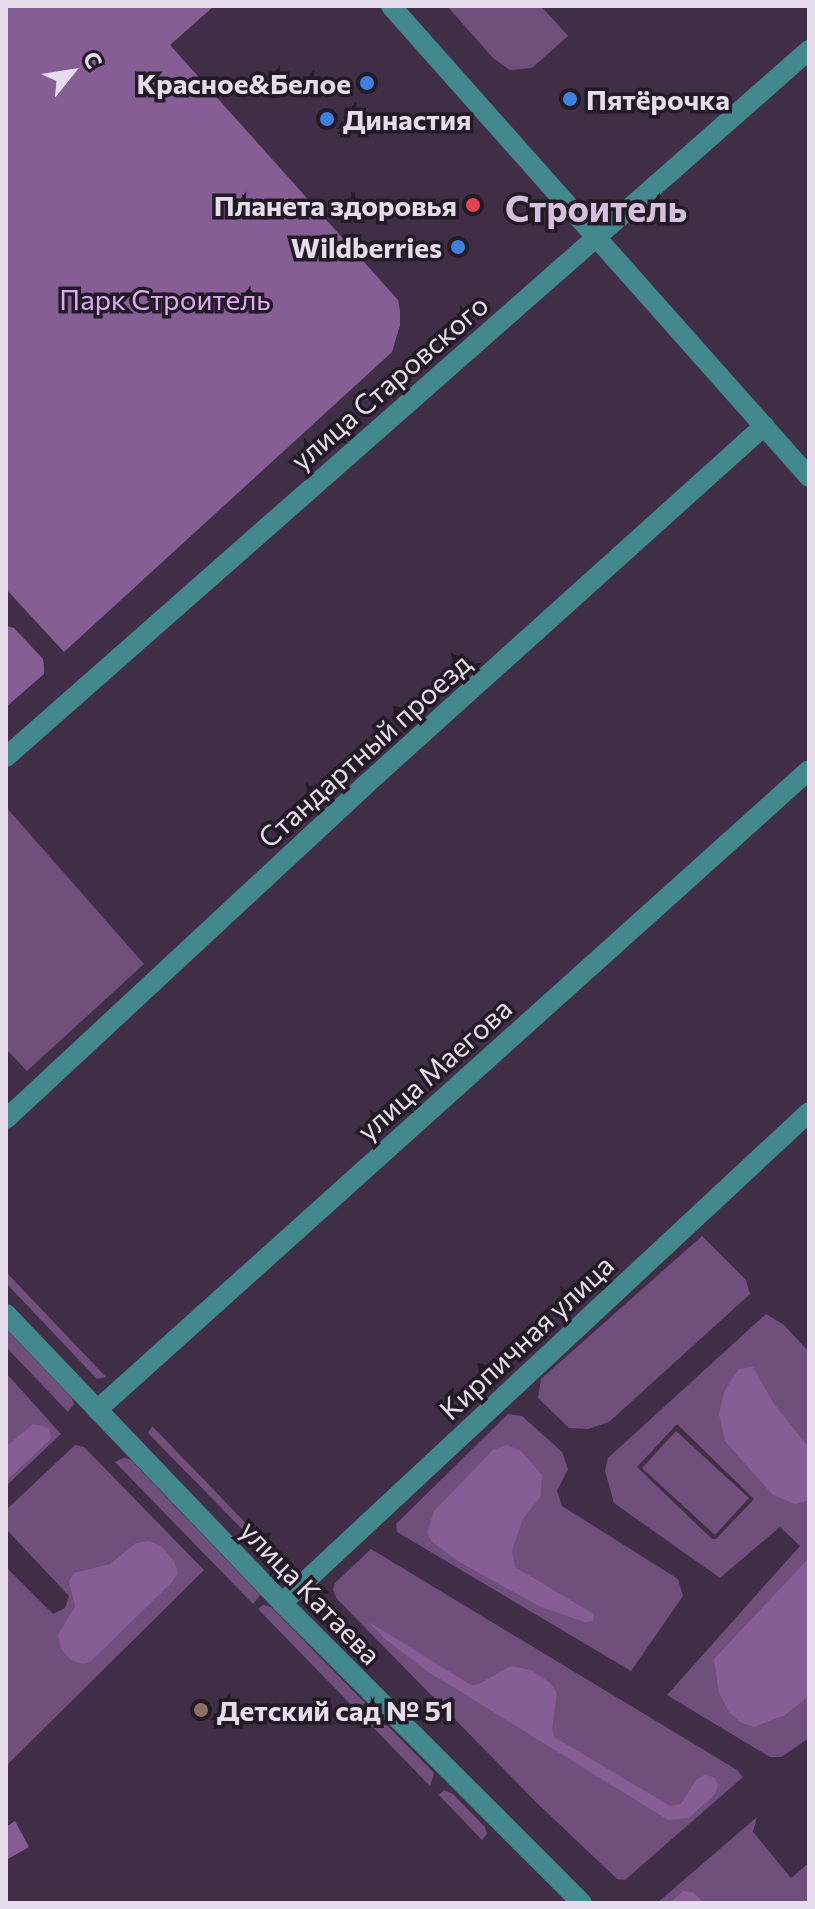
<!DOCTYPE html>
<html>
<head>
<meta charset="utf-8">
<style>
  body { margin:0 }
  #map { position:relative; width:815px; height:1909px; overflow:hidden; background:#3f2e46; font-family:Commissioner,sans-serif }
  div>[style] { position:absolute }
  .green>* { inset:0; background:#704f7d }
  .forest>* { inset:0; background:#865e95 }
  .minor>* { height:20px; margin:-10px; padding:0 10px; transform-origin:10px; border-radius:10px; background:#43888c }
  .dots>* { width:22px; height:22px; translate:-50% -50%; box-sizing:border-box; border:4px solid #221a25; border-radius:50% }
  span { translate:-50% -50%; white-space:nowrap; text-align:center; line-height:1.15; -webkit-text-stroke:7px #221a25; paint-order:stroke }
  .poi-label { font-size:28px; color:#e7dcec; font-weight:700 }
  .right { translate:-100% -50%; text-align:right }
  .left { translate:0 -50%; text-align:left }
  .park-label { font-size:28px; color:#e1a8f7 }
  .street-label { font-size:28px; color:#e7dcec }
  .district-label { font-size:36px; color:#d5bfde; font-weight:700 }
  .frame { position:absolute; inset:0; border:8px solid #e7dcec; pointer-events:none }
  .north { position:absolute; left:32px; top:32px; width:80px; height:80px; -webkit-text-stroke:6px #221a25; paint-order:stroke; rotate:60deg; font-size:22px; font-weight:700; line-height:32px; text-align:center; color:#e7dcec }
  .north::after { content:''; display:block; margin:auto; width:28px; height:36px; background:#e7dcec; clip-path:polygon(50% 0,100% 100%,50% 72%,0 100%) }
</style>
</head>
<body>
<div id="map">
  <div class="green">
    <i style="clip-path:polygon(447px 6px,541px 6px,568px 36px,532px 68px,510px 70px,493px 58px)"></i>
    <i style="clip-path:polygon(6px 807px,144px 964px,27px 1071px,6px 1049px)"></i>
    <i style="clip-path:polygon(702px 1236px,746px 1280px,750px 1294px,609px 1422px,588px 1429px,569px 1428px,538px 1398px,541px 1379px)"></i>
    <i style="clip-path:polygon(6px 1272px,106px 1377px,97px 1379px,6px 1283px)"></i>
    <i style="clip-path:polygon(evenodd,766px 1314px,784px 1325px,809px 1352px,809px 1738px,781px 1757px,770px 1757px,667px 1695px,800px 1546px,780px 1527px,720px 1578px,614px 1503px,605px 1471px,608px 1458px,766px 1314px,677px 1424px,754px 1499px,716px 1539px,712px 1539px,637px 1467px,677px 1424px)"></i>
    <i style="clip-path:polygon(6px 1329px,72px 1398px,74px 1404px,68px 1412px,6px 1347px)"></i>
    <i style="clip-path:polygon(6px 1373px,61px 1434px,6px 1486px)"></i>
    <i style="clip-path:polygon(508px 1414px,522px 1416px,562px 1452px,568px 1469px,557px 1491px,562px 1506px,678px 1579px,683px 1596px,631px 1671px,397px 1532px,396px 1524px)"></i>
    <i style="clip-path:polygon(152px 1426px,293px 1572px,288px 1576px,148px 1433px)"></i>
    <i style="clip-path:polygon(676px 1431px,749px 1498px,715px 1535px,642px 1468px)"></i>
    <i style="clip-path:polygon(75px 1445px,84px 1447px,204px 1570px,6px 1766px,6px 1567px,53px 1614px,65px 1608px,69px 1596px,6px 1529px,6px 1510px)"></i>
    <i style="clip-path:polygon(123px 1458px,130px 1459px,260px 1595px,253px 1604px,115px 1462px)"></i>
    <i style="clip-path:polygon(371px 1549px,737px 1770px,743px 1777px,625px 1880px,617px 1879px,536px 1802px,337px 1599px,333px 1590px,335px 1583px)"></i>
    <i style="clip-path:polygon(263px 1605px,271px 1607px,434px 1773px,430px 1786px,258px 1609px)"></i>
    <i style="clip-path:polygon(444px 1790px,453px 1794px,485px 1827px,487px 1834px,482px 1840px,439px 1795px)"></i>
    <i style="clip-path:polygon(757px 1817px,753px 1832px,791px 1878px,809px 1863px,809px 1903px,657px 1903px)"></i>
  </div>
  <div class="forest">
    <i style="clip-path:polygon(6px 6px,214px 6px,170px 45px,398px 300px,400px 311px,400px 325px,392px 352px,64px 652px,6px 589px)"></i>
    <i style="clip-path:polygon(6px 626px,14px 628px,43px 659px,44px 666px,44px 674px,6px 707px)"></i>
    <i style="clip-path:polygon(753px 1367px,774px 1404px,809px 1448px,809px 1500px,795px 1504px,773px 1495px,725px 1441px,719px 1414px,725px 1390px,739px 1369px)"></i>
    <i style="clip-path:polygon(33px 1424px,49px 1428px,51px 1439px,6px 1481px,6px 1447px)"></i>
    <i style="clip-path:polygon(507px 1445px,521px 1451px,542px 1475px,541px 1496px,523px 1519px,512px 1551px,515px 1567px,594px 1614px,593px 1621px,585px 1622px,541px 1607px,461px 1563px,432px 1542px,427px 1533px,434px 1511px,493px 1450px)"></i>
    <i style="clip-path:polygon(149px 1541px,162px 1547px,174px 1561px,178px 1573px,171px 1583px,90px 1662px,83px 1664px,71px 1660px,61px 1649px,58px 1635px,75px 1606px,69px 1581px,74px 1573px,110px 1564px,136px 1543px)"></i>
    <i style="clip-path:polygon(809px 1558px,809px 1696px,785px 1715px,769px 1721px,754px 1727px,740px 1722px,729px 1712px,719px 1693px,714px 1659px)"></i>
    <i style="clip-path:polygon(369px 1622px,471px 1685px,477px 1685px,511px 1666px,531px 1670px,550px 1683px,557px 1693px,552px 1729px,554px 1737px,670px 1806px,681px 1804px,696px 1780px,704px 1775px,714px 1777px,718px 1785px,715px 1794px,689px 1818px,668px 1820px,427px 1671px,385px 1639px)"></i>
    <i style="clip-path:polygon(15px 1821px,29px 1847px,6px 1860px,6px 1827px)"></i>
    <i style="clip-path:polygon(683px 1891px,694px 1893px,704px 1903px,670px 1903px)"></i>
  </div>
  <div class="minor">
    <i style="left:391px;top:6px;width:630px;rotate:48.41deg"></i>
    <i style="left:6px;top:757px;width:1070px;rotate:-41.36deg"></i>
    <i style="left:6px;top:1119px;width:488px;rotate:-42.9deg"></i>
    <i style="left:363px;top:787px;width:540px;rotate:-42deg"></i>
    <i style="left:6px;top:1314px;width:400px;rotate:46.3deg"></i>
    <i style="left:282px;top:1603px;width:424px;rotate:45deg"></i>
    <i style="left:97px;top:1410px;width:957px;rotate:-41.95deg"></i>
    <i style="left:282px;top:1603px;width:720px;rotate:-42.97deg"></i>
  </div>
  <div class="dots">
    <i style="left:367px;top:83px;background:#3f7fe0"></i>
    <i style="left:570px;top:99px;background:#3f7fe0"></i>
    <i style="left:327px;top:119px;background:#3f7fe0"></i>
    <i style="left:473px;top:205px;background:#e0444e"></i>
    <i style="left:458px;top:247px;background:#3f7fe0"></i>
    <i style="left:201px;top:1710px;background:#8d6e63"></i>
  </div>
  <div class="poi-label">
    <span class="right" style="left:351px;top:83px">Красное&amp;Белое</span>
    <span class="left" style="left:586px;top:99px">Пятёрочка</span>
    <span class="left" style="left:343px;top:119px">Династия</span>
    <span class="right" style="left:457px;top:205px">Планета здоровья</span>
    <span class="right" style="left:442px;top:247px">Wildberries</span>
    <span class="left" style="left:217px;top:1710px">Детский сад № 51</span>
  </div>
  <div class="park-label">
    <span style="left:165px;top:299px">Парк Строитель</span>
  </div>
  <div class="street-label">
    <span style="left:389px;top:382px;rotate:-41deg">улица Старовского</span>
    <span style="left:364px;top:750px;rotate:-42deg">Стандартный проезд</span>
    <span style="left:434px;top:1069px;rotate:-42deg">улица Маегова</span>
    <span style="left:526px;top:1337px;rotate:-43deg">Кирпичная улица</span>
    <span style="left:311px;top:1592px;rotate:46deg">улица Катаева</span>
  </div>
  <div class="district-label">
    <span style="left:596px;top:208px">Строитель</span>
  </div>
  <div class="frame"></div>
  <div class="north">С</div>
</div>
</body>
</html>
